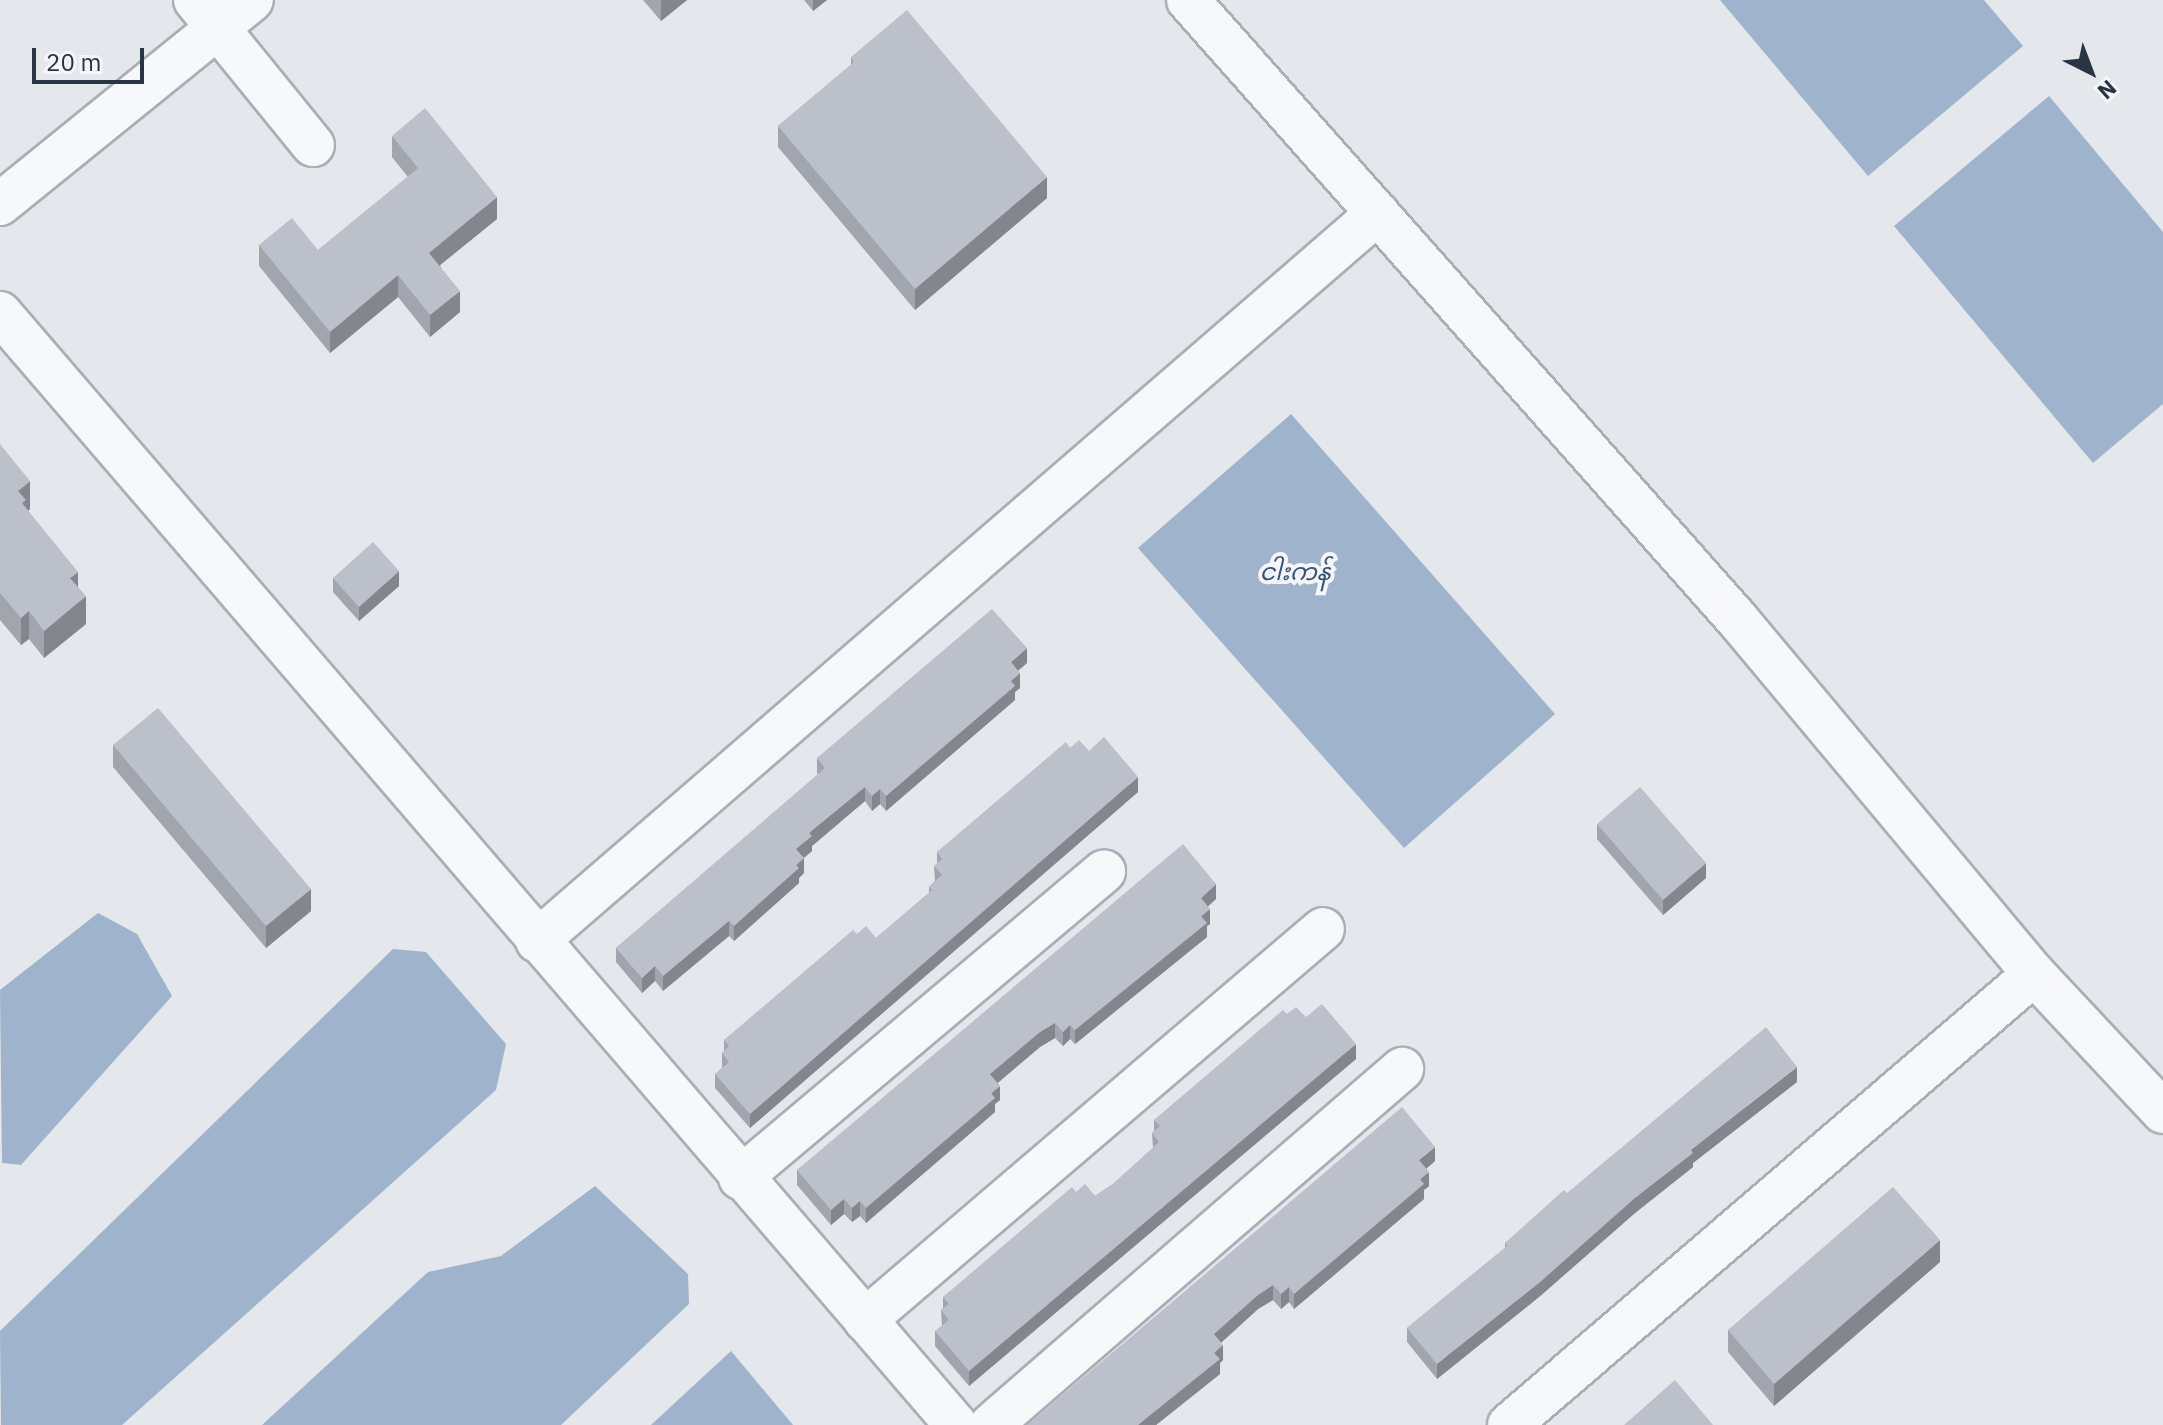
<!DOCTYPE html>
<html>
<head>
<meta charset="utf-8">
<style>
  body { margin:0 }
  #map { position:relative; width:2163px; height:1425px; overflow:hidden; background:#e4e7ec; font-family:"IBM Plex Sans","Noto Sans Myanmar",sans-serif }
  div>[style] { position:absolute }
  .water>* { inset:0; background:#9fb4cc }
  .roads { filter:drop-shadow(2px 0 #a9aeb7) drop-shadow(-2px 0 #a9aeb7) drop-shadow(0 2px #a9aeb7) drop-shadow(0 -2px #a9aeb7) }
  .minor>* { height:42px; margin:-21px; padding:0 21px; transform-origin:21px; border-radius:21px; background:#f7f8fa }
  .wall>* { inset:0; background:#a1a5ae }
  .shaded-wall>* { inset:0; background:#83868d }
  .building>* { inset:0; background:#bbc0ca }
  span { translate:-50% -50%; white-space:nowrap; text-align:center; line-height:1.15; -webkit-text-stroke:8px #f4f6f9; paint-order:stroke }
  .water-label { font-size:24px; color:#34527a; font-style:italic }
  .north { position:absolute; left:2051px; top:32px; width:80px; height:80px; -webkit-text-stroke:6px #f4f6f9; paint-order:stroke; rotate:138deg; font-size:22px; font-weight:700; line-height:32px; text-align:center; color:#2b3445 }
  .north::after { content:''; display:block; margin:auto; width:28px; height:36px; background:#2b3445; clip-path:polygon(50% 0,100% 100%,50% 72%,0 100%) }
  .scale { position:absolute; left:32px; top:48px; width:112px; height:36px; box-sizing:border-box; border:4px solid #2b3445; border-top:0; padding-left:10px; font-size:24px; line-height:28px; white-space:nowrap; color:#2b3445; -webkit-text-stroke:6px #f4f6f9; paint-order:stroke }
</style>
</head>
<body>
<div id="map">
  <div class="water">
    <i style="clip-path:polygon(1720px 0,1984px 0,2023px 46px,1868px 176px)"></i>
    <i style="clip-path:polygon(2049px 96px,2163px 232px,2163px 404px,2093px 463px,1894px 226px)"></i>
    <i style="clip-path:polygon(1291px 414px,1555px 714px,1404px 848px,1138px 548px)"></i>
    <i style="clip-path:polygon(98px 913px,137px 934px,172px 996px,21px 1165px,2px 1163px,0 990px)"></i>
    <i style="clip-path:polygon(393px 949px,426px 952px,506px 1044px,496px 1090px,122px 1425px,1px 1425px,0 1331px)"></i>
    <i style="clip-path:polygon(595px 1186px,688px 1274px,689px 1304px,561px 1425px,262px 1425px,428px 1272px,501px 1256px)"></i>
    <i style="clip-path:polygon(731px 1351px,793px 1425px,651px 1425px)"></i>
  </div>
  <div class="roads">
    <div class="minor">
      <i style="left:195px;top:0;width:187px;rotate:50.9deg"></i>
      <i style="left:1188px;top:0;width:827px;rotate:48.43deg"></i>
      <i style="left:1737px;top:619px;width:463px;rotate:50.1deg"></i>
      <i style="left:2034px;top:974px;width:189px;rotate:46.9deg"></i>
      <i style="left:0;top:204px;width:324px;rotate:-39deg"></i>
      <i style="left:0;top:313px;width:1466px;rotate:49.31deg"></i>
      <i style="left:537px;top:941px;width:1112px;rotate:-40.88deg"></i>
      <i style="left:740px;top:1178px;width:476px;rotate:-40.1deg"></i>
      <i style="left:865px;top:1320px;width:602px;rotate:-40.49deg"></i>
      <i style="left:991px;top:1425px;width:544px;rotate:-40.9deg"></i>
      <i style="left:1509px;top:1425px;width:692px;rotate:-40.66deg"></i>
    </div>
  </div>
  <div class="wall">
    <i style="clip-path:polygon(643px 0,687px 0,661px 21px)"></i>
    <i style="clip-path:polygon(804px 0,827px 0,813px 11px)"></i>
    <i style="clip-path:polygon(851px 57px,1047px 198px,915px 310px,778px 147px,778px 126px,851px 65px)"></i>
    <i style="clip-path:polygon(392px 136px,497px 219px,440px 265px,460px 312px,430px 337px,398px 297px,330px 353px,259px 266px,259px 245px,318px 250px,408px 177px,392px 157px)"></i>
    <i style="clip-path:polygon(0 444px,30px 509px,28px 511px,78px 586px,86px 624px,44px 658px,29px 639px,21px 645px,0 620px)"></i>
    <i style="clip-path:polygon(333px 578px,399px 586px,359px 621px,333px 592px)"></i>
    <i style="clip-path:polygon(1027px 663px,1018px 670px,1020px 688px,1015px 692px,1015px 700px,886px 811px,880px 804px,872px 811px,865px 801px,812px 846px,812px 851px,804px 858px,804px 873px,799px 878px,799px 883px,734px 941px,729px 936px,663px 991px,655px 981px,642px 993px,616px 962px,616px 948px,818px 775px,817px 773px,817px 758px)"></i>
    <i style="clip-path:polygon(113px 745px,311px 911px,266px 948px,113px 767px)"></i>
    <i style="clip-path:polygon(1070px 748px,1089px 751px,1138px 792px,750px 1128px,715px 1088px,715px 1074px,722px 1068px,722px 1053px,724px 1051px,724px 1040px,857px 934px,876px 938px,929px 893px,929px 887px,935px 881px,934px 866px,937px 864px,937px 852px)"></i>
    <i style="clip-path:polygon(1597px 824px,1706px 878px,1663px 915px,1597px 839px)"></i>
    <i style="clip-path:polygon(1216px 899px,1208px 906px,1210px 924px,1207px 926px,1207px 937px,1075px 1044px,1070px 1039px,1063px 1046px,1055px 1038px,1040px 1047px,998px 1083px,1000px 1100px,995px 1104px,995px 1112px,866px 1223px,860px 1216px,852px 1222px,844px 1214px,831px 1225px,797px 1185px,797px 1170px)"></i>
    <i style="clip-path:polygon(1287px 1014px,1306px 1017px,1356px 1059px,969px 1386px,935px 1346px,935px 1331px,942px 1326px,941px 1310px,943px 1309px,943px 1297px,1076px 1192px,1095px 1196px,1113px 1184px,1153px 1148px,1152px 1133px,1154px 1131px,1154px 1120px)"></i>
    <i style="clip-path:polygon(1797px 1082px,1693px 1163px,1693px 1167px,1635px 1213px,1539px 1297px,1437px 1379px,1407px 1342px,1407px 1328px,1505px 1248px,1505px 1243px,1567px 1193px)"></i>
    <i style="clip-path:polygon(1435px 1161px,1426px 1169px,1429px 1186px,1424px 1190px,1424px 1199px,1294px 1309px,1289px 1302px,1281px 1309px,1273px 1300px,1258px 1309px,1221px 1343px,1223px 1360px,1220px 1363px,1220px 1374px,1156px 1425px,1027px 1425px)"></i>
    <i style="clip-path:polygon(1940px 1262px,1774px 1406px,1728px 1352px,1728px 1330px)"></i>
  </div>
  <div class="shaded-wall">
    <i style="clip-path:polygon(661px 0,687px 0,661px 21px)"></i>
    <i style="clip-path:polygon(813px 0,827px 0,813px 11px)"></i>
    <i style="clip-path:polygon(1047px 177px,1047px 198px,915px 310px,915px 289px)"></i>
    <i style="clip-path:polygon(497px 197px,497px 219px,429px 274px,429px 253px)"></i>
    <i style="clip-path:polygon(398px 275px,398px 297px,330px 353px,330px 332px)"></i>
    <i style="clip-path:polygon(460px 291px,460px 312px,430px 337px,430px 315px)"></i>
    <i style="clip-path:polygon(30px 481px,30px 509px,26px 512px,18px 491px)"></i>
    <i style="clip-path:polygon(399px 571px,399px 586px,359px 621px,359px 607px)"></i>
    <i style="clip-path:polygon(78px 572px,78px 599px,70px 578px)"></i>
    <i style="clip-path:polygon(86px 596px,86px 624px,44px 658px,44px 631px)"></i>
    <i style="clip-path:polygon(29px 611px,29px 639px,21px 645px,21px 618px)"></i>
    <i style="clip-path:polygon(1027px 648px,1027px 663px,1011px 677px,1011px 662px)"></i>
    <i style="clip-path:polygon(1020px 673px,1020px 688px,1015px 692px,1015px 700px,886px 811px,886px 796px)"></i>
    <i style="clip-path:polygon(1138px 777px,1138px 792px,750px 1128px,750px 1114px)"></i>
    <i style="clip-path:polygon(865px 787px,865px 801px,812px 846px,812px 851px,796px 864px,796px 849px,809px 833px)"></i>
    <i style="clip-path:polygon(880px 789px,880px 804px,872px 811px,872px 796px)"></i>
    <i style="clip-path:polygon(804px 858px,804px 873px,799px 878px,799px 883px,734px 941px,734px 926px)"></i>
    <i style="clip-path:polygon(1706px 863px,1706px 878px,1663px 915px,1663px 900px)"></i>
    <i style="clip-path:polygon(1216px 884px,1216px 899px,1201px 913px,1201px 898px)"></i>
    <i style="clip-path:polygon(311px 889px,311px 911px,266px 948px,266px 926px)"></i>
    <i style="clip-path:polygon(1210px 909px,1210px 924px,1207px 926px,1207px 937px,1075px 1044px,1075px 1030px)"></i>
    <i style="clip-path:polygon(729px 921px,729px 936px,663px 991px,663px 976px)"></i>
    <i style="clip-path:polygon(655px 966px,655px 981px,642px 993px,642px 978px)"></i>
    <i style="clip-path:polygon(1055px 1023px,1055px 1038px,1040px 1047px,990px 1089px,990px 1074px,1040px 1032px)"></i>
    <i style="clip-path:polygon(1070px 1025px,1070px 1039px,1063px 1046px,1063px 1032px)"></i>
    <i style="clip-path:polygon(1356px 1044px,1356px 1059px,969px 1386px,969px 1371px)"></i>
    <i style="clip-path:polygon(1797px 1067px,1797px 1082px,1693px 1163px,1693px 1167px,1635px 1213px,1539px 1297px,1437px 1379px,1437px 1364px,1691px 1150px)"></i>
    <i style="clip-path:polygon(1000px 1086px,1000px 1100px,995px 1104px,995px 1112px,866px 1223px,866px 1208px)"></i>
    <i style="clip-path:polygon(1435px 1147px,1435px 1161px,1419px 1175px,1419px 1160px)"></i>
    <i style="clip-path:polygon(1429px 1172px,1429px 1186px,1424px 1190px,1424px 1199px,1294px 1309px,1294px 1294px)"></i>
    <i style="clip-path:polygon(844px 1199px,844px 1214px,831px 1225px,831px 1210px)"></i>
    <i style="clip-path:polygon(860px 1201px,860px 1216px,852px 1222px,852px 1208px)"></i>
    <i style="clip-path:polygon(1940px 1240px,1940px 1262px,1774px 1406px,1774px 1384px)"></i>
    <i style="clip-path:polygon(1273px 1285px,1273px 1300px,1258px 1309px,1214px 1349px,1214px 1334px,1258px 1295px)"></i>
    <i style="clip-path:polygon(1289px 1287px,1289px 1302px,1281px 1309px,1281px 1294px)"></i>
    <i style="clip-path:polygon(1223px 1345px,1223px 1360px,1220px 1363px,1220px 1374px,1156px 1425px,1138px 1425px)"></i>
  </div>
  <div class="building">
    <i style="clip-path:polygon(907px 10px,1047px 177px,915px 289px,778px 126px,854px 62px,851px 57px)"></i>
    <i style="clip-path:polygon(425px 108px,497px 197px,429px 253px,460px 291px,430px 315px,398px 275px,330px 332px,259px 245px,292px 218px,318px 250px,418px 168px,392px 136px)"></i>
    <i style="clip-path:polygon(0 444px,30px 481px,18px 491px,26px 500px,22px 503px,78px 572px,70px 578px,86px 596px,44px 631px,29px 611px,21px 618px,0 593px)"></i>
    <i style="clip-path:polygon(373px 542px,399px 571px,359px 607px,333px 578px)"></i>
    <i style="clip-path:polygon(992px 609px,1027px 648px,1011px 662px,1020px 673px,1011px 681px,1015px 686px,886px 796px,880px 789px,872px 796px,865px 787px,809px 833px,812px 836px,796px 849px,804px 858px,796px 865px,799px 868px,734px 926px,729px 921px,663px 976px,655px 966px,642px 978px,616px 948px,825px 768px,817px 758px)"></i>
    <i style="clip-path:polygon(158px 708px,311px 889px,266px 926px,113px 745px)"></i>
    <i style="clip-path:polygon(1104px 737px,1138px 777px,750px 1114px,715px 1074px,729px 1062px,722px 1053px,729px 1046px,724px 1040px,853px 930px,857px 934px,866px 926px,876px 938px,932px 890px,929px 887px,942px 875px,934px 866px,942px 859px,937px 852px,1066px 742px,1070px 748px,1079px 740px,1089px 751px)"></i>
    <i style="clip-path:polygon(1640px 787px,1706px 863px,1663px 900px,1597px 824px)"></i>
    <i style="clip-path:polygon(1183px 844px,1216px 884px,1201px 898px,1210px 909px,1201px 916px,1207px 923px,1075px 1030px,1070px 1025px,1063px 1032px,1055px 1023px,1040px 1032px,990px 1074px,1000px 1086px,991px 1093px,995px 1098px,866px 1208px,860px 1201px,852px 1208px,844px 1199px,831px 1210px,797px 1170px)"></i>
    <i style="clip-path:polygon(1322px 1004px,1356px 1044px,969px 1371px,935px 1331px,949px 1320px,941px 1310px,949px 1304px,943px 1297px,1072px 1187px,1076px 1192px,1085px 1184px,1095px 1196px,1113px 1184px,1159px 1142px,1152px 1133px,1160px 1126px,1154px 1120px,1283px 1010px,1287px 1014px,1296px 1007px,1306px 1017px)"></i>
    <i style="clip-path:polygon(1766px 1027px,1797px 1067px,1691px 1150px,1693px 1153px,1635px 1198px,1539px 1283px,1437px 1364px,1407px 1328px,1507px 1246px,1505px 1243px,1564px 1190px,1567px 1193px)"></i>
    <i style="clip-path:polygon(1402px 1107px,1435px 1147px,1419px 1160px,1429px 1172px,1420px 1179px,1424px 1184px,1294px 1294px,1289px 1287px,1281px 1294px,1273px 1285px,1258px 1295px,1214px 1334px,1223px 1345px,1214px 1353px,1220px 1359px,1138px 1425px,1027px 1425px)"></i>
    <i style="clip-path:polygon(1893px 1187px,1940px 1240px,1774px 1384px,1728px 1330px)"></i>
    <i style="clip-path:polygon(1675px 1380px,1713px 1425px,1624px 1425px)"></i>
  </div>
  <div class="water-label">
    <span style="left:1295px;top:572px">ငါးကန်</span>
  </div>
  <div class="north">N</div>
  <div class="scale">20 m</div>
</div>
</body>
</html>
